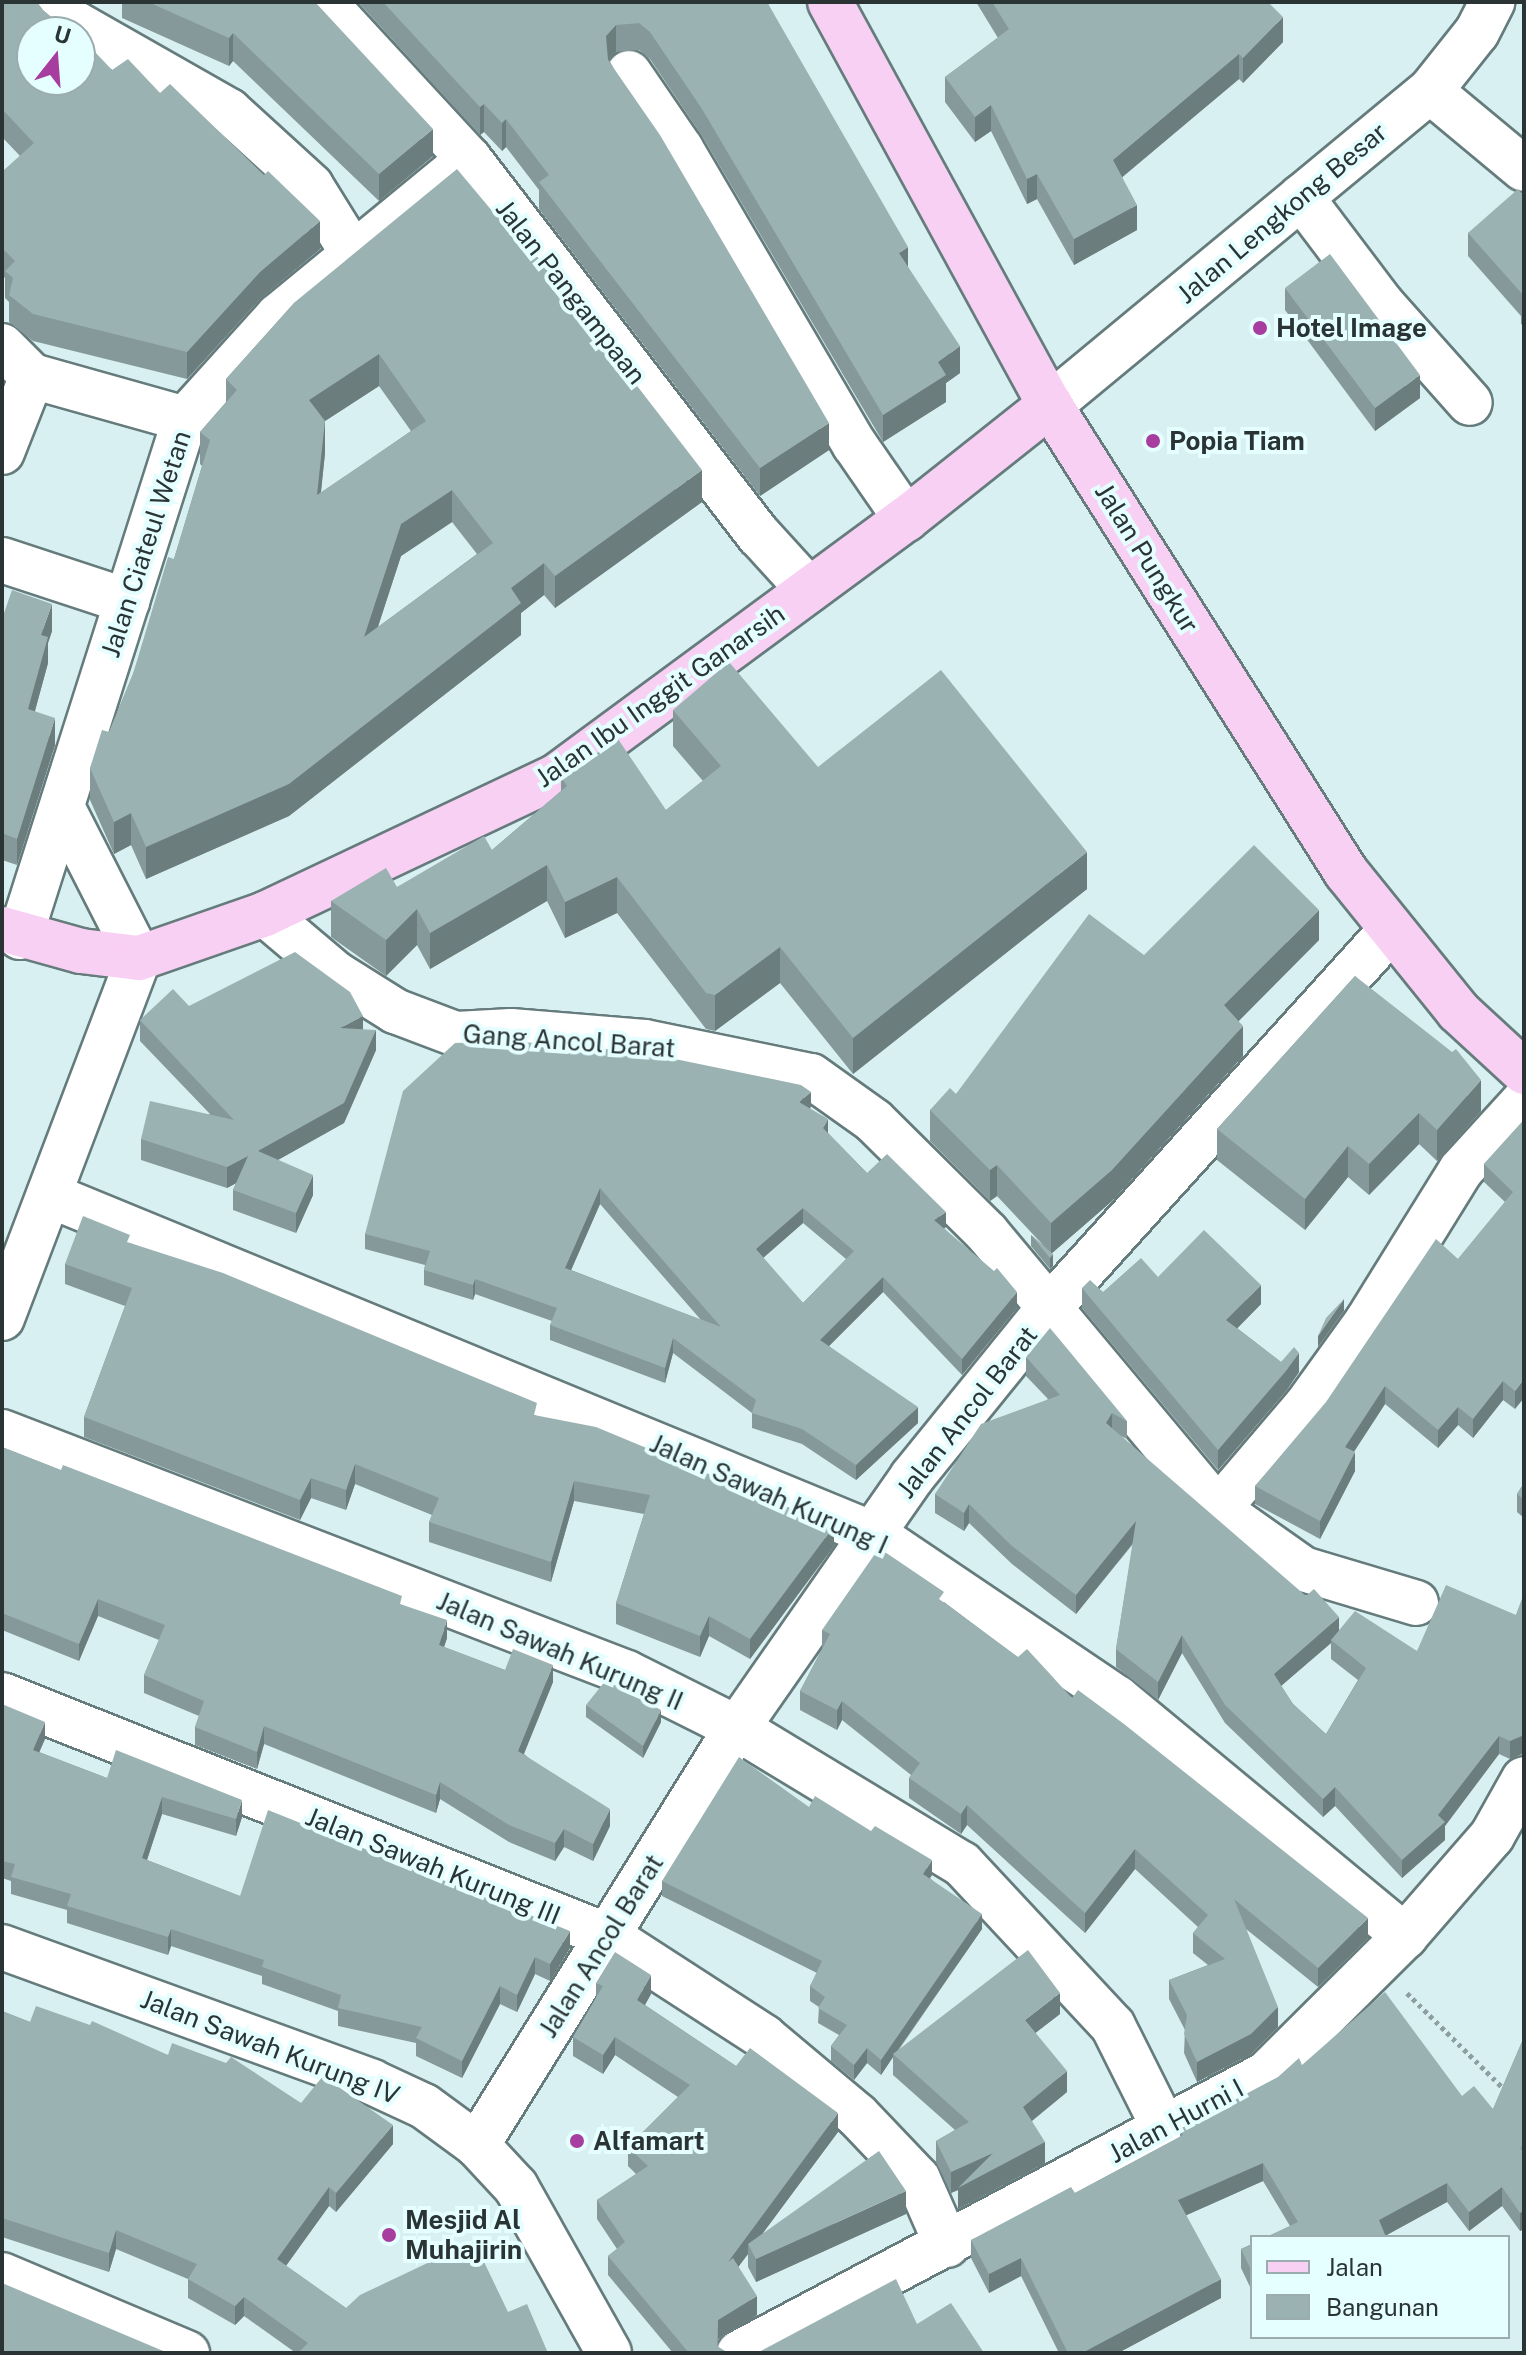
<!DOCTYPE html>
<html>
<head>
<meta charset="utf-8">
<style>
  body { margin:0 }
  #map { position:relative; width:1526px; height:2355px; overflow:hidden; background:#d8f0f1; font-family:"Public Sans",sans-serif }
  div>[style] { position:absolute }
  .path>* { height:5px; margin-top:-2.5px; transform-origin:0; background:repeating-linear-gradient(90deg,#8d9fa0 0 4px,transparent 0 8px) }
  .roads { filter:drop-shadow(2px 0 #657b7c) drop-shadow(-2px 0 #657b7c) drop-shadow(0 2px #657b7c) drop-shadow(0 -2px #657b7c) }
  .minor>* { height:44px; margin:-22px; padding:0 22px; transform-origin:22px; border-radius:22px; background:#fff }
  .major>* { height:44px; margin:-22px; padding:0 22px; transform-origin:22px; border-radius:22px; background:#f8d0f3 }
  .wall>* { inset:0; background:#85999a }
  .shaded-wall>* { inset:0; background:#6c7d7d }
  .building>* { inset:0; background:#9bb2b3 }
  .dots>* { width:22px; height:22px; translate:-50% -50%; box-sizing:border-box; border:4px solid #e5feff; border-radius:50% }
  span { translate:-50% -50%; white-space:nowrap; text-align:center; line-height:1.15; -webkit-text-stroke:8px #e5feff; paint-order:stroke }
  .street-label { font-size:26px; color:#2b3435 }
  .poi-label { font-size:26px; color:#2b3435; font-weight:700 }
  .left { translate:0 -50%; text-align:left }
  .frame { position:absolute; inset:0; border:4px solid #2b3435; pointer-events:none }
  .legend { position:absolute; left:1250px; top:2235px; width:260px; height:104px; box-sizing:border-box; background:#e5feff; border:2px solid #9badae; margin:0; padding:10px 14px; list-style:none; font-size:24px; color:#2b3435 }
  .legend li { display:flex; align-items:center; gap:16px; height:40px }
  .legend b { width:40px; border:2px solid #9badae }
  .north { position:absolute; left:16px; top:16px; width:80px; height:80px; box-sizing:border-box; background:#e5feff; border:2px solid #9badae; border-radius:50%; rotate:17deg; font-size:22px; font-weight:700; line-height:32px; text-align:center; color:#2b3435 }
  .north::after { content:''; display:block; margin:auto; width:28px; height:36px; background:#a63d9f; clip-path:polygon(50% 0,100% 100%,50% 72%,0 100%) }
</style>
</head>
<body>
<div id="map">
  <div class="path">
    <i style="left:1407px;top:1993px;width:138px;rotate:44.7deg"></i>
  </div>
  <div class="roads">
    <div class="minor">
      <i style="left:50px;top:2px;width:18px;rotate:49deg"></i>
      <i style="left:62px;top:16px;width:192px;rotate:29.6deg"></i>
      <i style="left:229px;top:111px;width:111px;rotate:42.4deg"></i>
      <i style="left:311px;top:186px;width:78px;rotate:58.2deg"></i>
      <i style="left:324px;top:2px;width:214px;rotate:47.3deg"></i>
      <i style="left:469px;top:159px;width:475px;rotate:52.4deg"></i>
      <i style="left:759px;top:535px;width:74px;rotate:47.7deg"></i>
      <i style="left:629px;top:73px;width:92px;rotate:55.6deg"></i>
      <i style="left:681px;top:149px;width:343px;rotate:59.6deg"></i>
      <i style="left:855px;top:445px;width:90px;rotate:55.4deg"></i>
      <i style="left:1430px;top:91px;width:122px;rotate:39.7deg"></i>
      <i style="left:1301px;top:197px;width:134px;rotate:52.9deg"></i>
      <i style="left:1382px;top:304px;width:132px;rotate:48.4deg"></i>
      <i style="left:2px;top:346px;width:42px;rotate:45deg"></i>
      <i style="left:32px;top:376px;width:159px;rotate:15.7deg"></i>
      <i style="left:1050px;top:405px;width:493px;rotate:-39.6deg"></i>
      <i style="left:1430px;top:91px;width:75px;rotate:-51.5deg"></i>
      <i style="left:1477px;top:32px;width:34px;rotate:-63deg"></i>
      <i style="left:2px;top:452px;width:82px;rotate:-68.5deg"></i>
      <i style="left:2px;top:560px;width:132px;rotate:18.2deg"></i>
      <i style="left:265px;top:914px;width:93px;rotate:40.2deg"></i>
      <i style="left:336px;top:974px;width:70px;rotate:32.1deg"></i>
      <i style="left:395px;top:1011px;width:65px;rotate:20.7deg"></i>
      <i style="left:456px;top:1034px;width:55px;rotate:-3.1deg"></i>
      <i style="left:511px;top:1031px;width:134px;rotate:4.7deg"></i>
      <i style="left:645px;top:1042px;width:169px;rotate:11.6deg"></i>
      <i style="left:811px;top:1076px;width:77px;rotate:35.5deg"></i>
      <i style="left:874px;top:1121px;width:159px;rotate:44.7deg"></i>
      <i style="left:987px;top:1233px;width:360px;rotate:50.1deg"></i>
      <i style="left:1218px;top:1509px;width:104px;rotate:35.2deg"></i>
      <i style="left:1303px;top:1569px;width:118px;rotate:16.7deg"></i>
      <i style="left:20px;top:937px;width:544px;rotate:-72.33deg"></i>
      <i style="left:185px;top:419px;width:139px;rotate:-47.9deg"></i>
      <i style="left:278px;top:316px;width:247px;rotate:-39.4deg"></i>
      <i style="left:49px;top:1195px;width:893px;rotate:22.37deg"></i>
      <i style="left:875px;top:1535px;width:292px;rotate:34deg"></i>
      <i style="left:1117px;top:1698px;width:374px;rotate:39.6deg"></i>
      <i style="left:2px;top:1318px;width:385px;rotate:-69.2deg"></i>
      <i style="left:139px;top:958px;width:167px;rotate:-117deg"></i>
      <i style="left:2px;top:1432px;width:670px;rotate:21.09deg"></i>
      <i style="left:627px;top:1673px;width:123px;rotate:26.6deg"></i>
      <i style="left:737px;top:1728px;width:263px;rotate:31.2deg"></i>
      <i style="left:962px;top:1864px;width:221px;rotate:47deg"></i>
      <i style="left:1113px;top:2026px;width:114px;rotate:63.4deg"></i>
      <i style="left:1218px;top:1509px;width:135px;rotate:-49.5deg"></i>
      <i style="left:1306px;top:1406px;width:106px;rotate:-54.2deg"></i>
      <i style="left:1368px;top:1320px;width:176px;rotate:-58.2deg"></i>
      <i style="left:1461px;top:1170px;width:93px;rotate:-47.6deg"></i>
      <i style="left:2px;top:1695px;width:652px;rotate:21.69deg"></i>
      <i style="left:608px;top:1936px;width:186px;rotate:32.9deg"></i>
      <i style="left:764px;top:2037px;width:121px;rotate:40deg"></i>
      <i style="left:857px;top:2115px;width:88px;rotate:46.4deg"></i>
      <i style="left:918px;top:2179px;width:72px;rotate:66.3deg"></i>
      <i style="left:2px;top:1947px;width:394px;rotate:20deg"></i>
      <i style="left:372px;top:2082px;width:57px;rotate:24.8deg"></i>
      <i style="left:424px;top:2106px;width:66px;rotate:36.3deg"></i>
      <i style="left:477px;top:2145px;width:57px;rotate:47.1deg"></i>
      <i style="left:516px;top:2187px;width:190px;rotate:60.7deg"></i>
      <i style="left:477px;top:2145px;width:491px;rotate:-58.1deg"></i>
      <i style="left:737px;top:1728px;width:306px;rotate:-55.1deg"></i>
      <i style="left:912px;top:1477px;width:215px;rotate:-51deg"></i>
      <i style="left:1047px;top:1310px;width:513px;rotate:-47.85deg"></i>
      <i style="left:2px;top:2275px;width:201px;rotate:22.9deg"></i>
      <i style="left:739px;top:2353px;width:596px;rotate:-27.9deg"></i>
      <i style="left:1266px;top:2074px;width:196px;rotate:-44.8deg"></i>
      <i style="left:1405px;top:1936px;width:133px;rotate:-49deg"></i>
      <i style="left:1492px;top:1836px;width:65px;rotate:-60.7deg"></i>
    </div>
    <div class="major">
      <i style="left:830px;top:2px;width:459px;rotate:61.4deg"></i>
      <i style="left:1050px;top:405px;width:553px;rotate:57.63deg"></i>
      <i style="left:1346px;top:872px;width:179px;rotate:51.1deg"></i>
      <i style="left:1458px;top:1011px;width:90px;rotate:42.7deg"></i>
      <i style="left:2px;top:929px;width:82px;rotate:15.6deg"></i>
      <i style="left:81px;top:951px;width:58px;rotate:6.9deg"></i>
      <i style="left:139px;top:958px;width:133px;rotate:-19.2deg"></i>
      <i style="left:265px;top:914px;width:323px;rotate:-25.3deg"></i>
      <i style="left:557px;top:776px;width:433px;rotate:-36.4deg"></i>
      <i style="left:906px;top:519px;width:184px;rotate:-38.4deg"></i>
    </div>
  </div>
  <div class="wall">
    <i style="clip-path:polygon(2px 2px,44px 11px,112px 70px,160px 93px,320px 249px,260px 299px,187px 379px,33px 341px,9px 322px,9px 302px,5px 298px,5px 278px,2px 275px,2px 172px,20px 156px,2px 137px)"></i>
    <i style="clip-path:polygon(122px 2px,315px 2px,433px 156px,379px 201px,233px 61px,229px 66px,122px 18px)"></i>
    <i style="clip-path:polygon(358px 2px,767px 2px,908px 267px,960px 373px,946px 383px,946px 402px,883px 442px,702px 136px,650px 59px,639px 50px,616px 52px,609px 60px,829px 450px,760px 496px,539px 209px,539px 190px,506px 147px,502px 151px,484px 132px,480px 135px)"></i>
    <i style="clip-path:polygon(976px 2px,1268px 2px,1283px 42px,1243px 83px,1239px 79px,1122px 177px,1137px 230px,1074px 265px,1037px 199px,1027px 204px,991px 131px,975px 142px,945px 102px,945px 77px,998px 38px)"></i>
    <i style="clip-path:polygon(1524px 196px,1524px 326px,1521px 324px,1521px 316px,1468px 256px,1468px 233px)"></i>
    <i style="clip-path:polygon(1285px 288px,1420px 398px,1375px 431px,1285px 310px)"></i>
    <i style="clip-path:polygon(evenodd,295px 302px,702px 502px,555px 608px,544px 595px,521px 613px,521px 635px,289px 816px,146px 879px,131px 845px,114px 854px,90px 800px,90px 768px,109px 732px,133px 674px,174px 559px,202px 466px,200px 464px,200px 432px,226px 402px,226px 379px,295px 302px,379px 386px,411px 431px,321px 493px,325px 453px,325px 421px,379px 386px,295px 302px,452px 522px,477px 554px,378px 627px,401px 556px,452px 522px)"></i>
    <i style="clip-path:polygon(2px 619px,52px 631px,48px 643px,48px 663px,35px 711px,55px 745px,17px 865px,2px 860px)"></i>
    <i style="clip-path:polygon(673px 710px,818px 767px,1087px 889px,853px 1074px,780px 983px,715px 1031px,706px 1029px,617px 913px,565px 938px,547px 901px,430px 969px,417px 945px,386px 976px,331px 937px,331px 901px,397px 887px,492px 850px,561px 791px,561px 777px,666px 810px,703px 781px,673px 746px)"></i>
    <i style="clip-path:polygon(1319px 940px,1238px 1021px,1243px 1056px,1112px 1201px,1052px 1253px,1053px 1266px,1050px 1269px,1031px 1246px,1031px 1235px,1044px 1246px,997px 1196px,990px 1201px,930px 1141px,930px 1110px,956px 1094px,1144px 955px)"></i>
    <i style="clip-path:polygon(1355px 976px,1481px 1111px,1437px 1161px,1419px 1144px,1369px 1195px,1348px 1177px,1305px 1230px,1217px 1160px,1217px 1129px)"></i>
    <i style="clip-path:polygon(189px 1006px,363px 1029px,376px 1050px,344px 1123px,278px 1160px,313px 1195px,296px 1233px,233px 1210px,233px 1190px,236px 1183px,227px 1188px,141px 1160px,141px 1139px,210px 1114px,140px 1041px,140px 1020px)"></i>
    <i style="clip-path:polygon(evenodd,811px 1107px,810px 1108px,828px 1133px,867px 1173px,946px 1227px,944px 1228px,1017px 1308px,962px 1375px,883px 1292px,829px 1346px,918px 1423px,856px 1480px,802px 1444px,752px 1428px,752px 1413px,673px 1353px,665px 1383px,550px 1340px,550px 1325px,552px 1321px,475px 1294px,473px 1300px,424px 1285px,424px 1270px,425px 1265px,365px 1249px,365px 1234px,811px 1107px,600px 1204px,701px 1320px,571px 1270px,600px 1204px,811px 1107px,803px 1223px,846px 1259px,803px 1303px,763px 1258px,803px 1223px)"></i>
    <i style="clip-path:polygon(1522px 1122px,1515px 1409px,1503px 1400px,1473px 1438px,1458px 1425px,1438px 1448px,1385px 1404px,1354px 1452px,1355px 1471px,1320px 1539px,1255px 1504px,1255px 1486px,1458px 1259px,1505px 1202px,1484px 1182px,1484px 1164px)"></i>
    <i style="clip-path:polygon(130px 1243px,537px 1416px,834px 1546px,750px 1659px,709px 1636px,700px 1657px,616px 1624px,616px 1603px,644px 1514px,574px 1501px,551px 1582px,429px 1542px,429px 1522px,432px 1515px,355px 1484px,346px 1510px,311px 1498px,300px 1520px,84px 1437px,84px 1417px,125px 1306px,65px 1284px,65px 1264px)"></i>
    <i style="clip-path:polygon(1158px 1277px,1261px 1304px,1237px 1328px,1281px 1362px,1299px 1372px,1286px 1391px,1218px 1470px,1082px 1308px,1082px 1288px,1103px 1292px)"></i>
    <i style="clip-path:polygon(evenodd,1026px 1357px,1127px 1421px,1127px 1439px,1121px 1436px,1339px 1630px,1417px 1651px,1516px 1615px,1524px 1594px,1524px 1749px,1522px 1754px,1510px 1759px,1499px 1754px,1445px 1826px,1445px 1840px,1402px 1878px,1335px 1806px,1323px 1817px,1225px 1723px,1182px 1653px,1158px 1700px,1116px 1667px,1116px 1649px,1133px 1544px,1076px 1614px,1012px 1564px,969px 1523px,964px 1531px,935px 1513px,935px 1494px,1048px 1399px,1026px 1376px,1026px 1357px,1331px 1643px,1331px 1659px,1358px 1680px,1326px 1734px,1293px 1704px,1281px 1686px,1331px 1643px)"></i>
    <i style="clip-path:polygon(2px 1447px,402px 1605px,447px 1638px,444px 1647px,505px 1670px,553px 1682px,524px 1754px,610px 1826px,593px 1861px,564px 1847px,555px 1861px,509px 1842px,440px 1799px,436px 1813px,264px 1744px,257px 1769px,195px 1745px,195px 1727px,199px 1716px,144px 1693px,144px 1675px,159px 1640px,98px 1616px,79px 1661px,2px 1630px)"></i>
    <i style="clip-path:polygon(1524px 1483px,1524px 1518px,1517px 1512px,1517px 1494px)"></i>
    <i style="clip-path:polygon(944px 1602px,1072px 1698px,1368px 1938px,1318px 1987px,1246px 1929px,1278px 2027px,1251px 2054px,1197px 2082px,1184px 2053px,1185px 2030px,1169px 1999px,1169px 1980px,1208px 1965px,1193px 1953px,1193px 1933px,1198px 1927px,1135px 1869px,1085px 1933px,967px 1825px,961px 1834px,909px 1798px,909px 1778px,911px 1775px,842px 1720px,837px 1730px,800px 1710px,800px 1691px,822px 1649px,822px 1630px)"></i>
    <i style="clip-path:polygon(2px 1704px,45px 1739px,39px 1752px,107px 1778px,242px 1817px,236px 1836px,162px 1814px,147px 1860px,240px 1896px,570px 1948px,550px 1981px,535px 1974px,517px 2012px,500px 2004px,462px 2078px,416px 2056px,416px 2043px,338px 2026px,338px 2011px,262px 1984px,262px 1976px,171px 1946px,168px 1955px,67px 1923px,67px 1910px,11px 1894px,11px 1881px,2px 1878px)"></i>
    <i style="clip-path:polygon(586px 1705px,661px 1722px,643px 1758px,586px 1717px)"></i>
    <i style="clip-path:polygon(809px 1807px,932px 1875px,930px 1878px,982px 1929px,898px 2051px,1060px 2014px,1035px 2033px,1067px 2092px,1032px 2121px,1045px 2163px,958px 2209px,958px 2190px,951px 2193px,936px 2162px,936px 2141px,955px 2130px,893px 2075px,893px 2057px,881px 2075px,867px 2063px,854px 2080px,831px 2061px,831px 2046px,839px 2035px,818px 2023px,819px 2007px,810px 2001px,810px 1986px,817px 1973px,662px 1896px,662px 1881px)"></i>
    <i style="clip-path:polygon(596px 1983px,651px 1994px,645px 2005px,736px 2066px,838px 2132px,763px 2233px,906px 2214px,756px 2282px,748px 2267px,748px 2254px,738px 2266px,757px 2315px,718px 2339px,718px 2347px,728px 2353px,673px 2353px,608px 2275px,608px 2256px,617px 2249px,597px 2219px,597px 2200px,636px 2174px,628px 2166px,628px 2147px,678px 2097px,615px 2055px,603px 2074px,573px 2056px,573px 2037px,596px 1998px)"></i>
    <i style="clip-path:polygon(2px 2011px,30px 2022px,168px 2055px,301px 2103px,393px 2144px,336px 2212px,329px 2206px,286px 2266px,346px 2308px,508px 2312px,548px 2353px,296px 2353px,244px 2316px,235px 2325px,188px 2298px,188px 2279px,116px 2249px,109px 2272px,2px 2237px)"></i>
    <i style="clip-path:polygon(1524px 2037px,1524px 2229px,1520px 2231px,1502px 2206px,1469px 2231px,1447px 2202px,1385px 2236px,1290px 2226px,1263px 2181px,1186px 2215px,1221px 2298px,1118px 2353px,1059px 2353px,1021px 2276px,989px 2293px,971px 2258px,971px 2240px,1075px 2193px,1180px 2137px,1180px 2129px,1302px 2065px,1462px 2096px,1493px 2109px)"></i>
    <i style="clip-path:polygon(1252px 2244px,1252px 2291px,1241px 2268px,1241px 2249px)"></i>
  </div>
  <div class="shaded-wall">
    <i style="clip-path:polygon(1283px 17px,1283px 42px,1243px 83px,1243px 58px)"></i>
    <i style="clip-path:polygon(616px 25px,616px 52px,606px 63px,606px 36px)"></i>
    <i style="clip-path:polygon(233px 33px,233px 61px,229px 66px,229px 38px)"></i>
    <i style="clip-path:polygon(1239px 54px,1239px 79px,1113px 185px,1113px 160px)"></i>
    <i style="clip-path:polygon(484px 104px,484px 132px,480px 135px,480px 107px)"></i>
    <i style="clip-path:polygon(991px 105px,991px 131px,975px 142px,975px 117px)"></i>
    <i style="clip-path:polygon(506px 119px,506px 147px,502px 151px,502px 123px)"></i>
    <i style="clip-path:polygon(433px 129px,433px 156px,379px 201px,379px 174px)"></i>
    <i style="clip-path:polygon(1037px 174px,1037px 199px,1027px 204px,1027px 179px)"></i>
    <i style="clip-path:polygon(1137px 205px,1137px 230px,1074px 265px,1074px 239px)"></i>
    <i style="clip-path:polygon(320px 221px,320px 249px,260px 299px,187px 379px,187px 352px,260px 272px)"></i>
    <i style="clip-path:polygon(908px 247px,908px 274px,899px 253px)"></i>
    <i style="clip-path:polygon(960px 346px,960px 373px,946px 383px,946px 402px,883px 442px,883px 415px,938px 362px)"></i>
    <i style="clip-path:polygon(379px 354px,379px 386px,325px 421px,325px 453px,317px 527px,309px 400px)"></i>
    <i style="clip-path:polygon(1420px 375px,1420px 398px,1375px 431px,1375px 408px)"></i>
    <i style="clip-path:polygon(829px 423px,829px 450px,760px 496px,760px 468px)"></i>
    <i style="clip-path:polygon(702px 470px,702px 502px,555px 608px,555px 576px)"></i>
    <i style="clip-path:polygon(452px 490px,452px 522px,401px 556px,364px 669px,364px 637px,401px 524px)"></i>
    <i style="clip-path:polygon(544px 563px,544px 595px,521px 613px,521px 635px,289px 816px,146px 879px,146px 847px,511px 588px)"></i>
    <i style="clip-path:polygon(52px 604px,52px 631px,48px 643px,48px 663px,28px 736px,28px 709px,41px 635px)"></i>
    <i style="clip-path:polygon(55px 718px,55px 745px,17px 865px,17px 839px)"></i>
    <i style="clip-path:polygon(131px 813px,131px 845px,114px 854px,114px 822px)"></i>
    <i style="clip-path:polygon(1087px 852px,1087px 889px,853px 1074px,853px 1038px)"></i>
    <i style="clip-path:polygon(547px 865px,547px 901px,430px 969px,430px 933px)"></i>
    <i style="clip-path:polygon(617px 877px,617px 913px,565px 938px,565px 902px)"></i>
    <i style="clip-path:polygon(417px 909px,417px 945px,386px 976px,386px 940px)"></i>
    <i style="clip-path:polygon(1319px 910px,1319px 940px,1224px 1036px,1224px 1005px)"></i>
    <i style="clip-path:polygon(780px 947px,780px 983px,715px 1031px,715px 995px)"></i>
    <i style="clip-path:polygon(363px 1016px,363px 1036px,340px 1028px)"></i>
    <i style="clip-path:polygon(1243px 1026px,1243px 1056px,1112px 1201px,1051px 1254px,1051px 1223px)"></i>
    <i style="clip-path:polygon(376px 1030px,376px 1050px,344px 1123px,258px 1171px,258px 1151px)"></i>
    <i style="clip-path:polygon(1481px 1080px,1481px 1111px,1437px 1161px,1437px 1130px)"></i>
    <i style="clip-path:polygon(811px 1092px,811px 1107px,799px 1117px,799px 1102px)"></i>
    <i style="clip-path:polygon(1419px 1113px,1419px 1144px,1369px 1195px,1369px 1164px)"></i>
    <i style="clip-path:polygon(828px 1119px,828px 1134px,823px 1128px)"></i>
    <i style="clip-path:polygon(1348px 1146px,1348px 1177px,1305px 1230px,1305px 1199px)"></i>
    <i style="clip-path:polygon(248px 1156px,248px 1177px,227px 1188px,227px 1167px)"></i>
    <i style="clip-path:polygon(997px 1165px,997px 1196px,990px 1201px,990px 1170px)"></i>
    <i style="clip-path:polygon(313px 1175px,313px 1195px,296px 1233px,296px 1213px)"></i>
    <i style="clip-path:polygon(600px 1188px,600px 1204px,565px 1284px,565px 1268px)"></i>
    <i style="clip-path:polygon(803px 1208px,803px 1223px,756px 1264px,756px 1249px)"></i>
    <i style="clip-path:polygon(946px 1212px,946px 1227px,934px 1235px,934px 1220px)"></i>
    <i style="clip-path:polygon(1053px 1254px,1053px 1266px,1050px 1269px,1050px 1258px)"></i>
    <i style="clip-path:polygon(883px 1277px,883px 1292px,820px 1355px,820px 1340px)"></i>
    <i style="clip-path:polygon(475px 1279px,475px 1294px,473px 1300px,473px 1285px)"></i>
    <i style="clip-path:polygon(1261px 1285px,1261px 1304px,1226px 1340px,1226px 1320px)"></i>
    <i style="clip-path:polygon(1017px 1292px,1017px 1308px,962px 1375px,962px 1359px)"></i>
    <i style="clip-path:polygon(1344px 1299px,1344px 1311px,1318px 1347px,1318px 1336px)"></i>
    <i style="clip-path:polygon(673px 1338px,673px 1353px,665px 1383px,665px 1368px)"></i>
    <i style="clip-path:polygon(1299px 1353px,1299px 1372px,1286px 1391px,1218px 1470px,1218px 1450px)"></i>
    <i style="clip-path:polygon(1524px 1379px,1524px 1398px,1515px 1409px,1515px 1391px)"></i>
    <i style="clip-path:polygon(1503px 1381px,1503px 1400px,1473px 1438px,1473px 1419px)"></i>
    <i style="clip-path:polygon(1385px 1386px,1385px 1404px,1345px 1465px,1345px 1447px)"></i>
    <i style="clip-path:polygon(918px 1407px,918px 1423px,856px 1480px,856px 1465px)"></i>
    <i style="clip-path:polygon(1458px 1407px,1458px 1425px,1438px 1448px,1438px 1430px)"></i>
    <i style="clip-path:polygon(1112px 1413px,1112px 1432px,1106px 1423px)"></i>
    <i style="clip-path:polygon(1355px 1452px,1355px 1471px,1320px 1539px,1320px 1521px)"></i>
    <i style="clip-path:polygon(355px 1464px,355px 1484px,346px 1510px,346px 1490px)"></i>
    <i style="clip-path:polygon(311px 1478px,311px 1498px,300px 1520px,300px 1500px)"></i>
    <i style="clip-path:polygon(574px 1481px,574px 1501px,551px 1582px,551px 1562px)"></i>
    <i style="clip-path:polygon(969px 1504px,969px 1523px,964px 1531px,964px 1513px)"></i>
    <i style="clip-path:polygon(1136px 1521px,1136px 1539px,1076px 1614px,1076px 1595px)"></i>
    <i style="clip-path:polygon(834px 1526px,834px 1546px,750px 1659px,750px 1639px)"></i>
    <i style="clip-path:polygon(98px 1599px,98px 1616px,79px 1661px,79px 1644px)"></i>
    <i style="clip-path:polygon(709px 1616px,709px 1636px,700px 1657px,700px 1636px)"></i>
    <i style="clip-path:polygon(1339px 1617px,1339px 1635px,1331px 1640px,1331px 1643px,1274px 1692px,1274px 1674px)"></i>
    <i style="clip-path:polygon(447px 1620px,447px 1638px,439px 1662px,439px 1645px)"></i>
    <i style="clip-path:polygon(1182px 1635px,1182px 1653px,1158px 1700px,1158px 1682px)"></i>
    <i style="clip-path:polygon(553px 1665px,553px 1682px,518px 1768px,518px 1751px)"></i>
    <i style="clip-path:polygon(842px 1701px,842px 1720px,837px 1730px,837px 1710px)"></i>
    <i style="clip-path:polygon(661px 1710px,661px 1722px,643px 1758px,643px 1746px)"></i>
    <i style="clip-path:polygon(45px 1722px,45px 1739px,33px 1767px,33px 1750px)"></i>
    <i style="clip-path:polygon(264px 1726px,264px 1744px,257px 1769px,257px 1752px)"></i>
    <i style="clip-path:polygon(1524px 1731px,1524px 1749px,1522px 1754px,1510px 1759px,1510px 1741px)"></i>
    <i style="clip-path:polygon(1499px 1736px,1499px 1754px,1445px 1826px,1445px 1840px,1402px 1878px,1402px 1860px)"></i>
    <i style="clip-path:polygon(440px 1782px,440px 1799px,436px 1813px,436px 1795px)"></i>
    <i style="clip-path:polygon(1335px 1787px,1335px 1806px,1323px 1817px,1323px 1799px)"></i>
    <i style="clip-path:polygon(162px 1797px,162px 1814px,142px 1875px,142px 1858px)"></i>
    <i style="clip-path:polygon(242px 1800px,242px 1817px,236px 1836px,236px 1819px)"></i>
    <i style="clip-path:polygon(967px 1805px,967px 1825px,961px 1834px,961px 1814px)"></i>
    <i style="clip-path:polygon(610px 1809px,610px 1826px,593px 1861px,593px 1844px)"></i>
    <i style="clip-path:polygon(564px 1829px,564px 1847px,555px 1861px,555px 1843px)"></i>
    <i style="clip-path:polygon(1135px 1849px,1135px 1869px,1085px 1933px,1085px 1913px)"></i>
    <i style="clip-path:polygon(932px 1860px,932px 1875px,923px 1888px,923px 1874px)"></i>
    <i style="clip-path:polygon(982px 1914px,982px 1929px,894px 2055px,893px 2054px,893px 2057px,881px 2075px,881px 2060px)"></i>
    <i style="clip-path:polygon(1368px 1918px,1368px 1938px,1318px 1987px,1318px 1968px)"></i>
    <i style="clip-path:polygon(171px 1929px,171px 1946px,168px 1955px,168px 1937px)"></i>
    <i style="clip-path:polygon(570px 1931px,570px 1948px,550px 1981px,550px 1964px)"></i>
    <i style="clip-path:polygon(535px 1957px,535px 1974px,517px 2012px,517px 1995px)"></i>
    <i style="clip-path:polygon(651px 1975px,651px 1994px,637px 2019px,637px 2000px)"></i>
    <i style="clip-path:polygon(500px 1986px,500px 2004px,462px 2078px,462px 2061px)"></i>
    <i style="clip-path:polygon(1060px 1993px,1060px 2014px,1025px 2041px,1025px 2020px)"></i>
    <i style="clip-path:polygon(1278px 2007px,1278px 2027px,1251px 2054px,1197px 2082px,1197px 2062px)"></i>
    <i style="clip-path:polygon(615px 2037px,615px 2055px,603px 2074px,603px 2055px)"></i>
    <i style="clip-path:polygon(867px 2048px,867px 2063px,854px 2080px,854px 2065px)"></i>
    <i style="clip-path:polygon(1067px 2071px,1067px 2092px,1023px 2128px,1023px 2107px)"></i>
    <i style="clip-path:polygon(838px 2113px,838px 2132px,751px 2249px,748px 2244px,748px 2254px,728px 2281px,728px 2262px)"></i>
    <i style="clip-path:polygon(393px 2125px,393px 2144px,336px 2212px,336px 2193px)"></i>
    <i style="clip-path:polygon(1045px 2142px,1045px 2163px,958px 2209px,958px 2190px,951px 2193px,951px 2172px,993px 2153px)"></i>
    <i style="clip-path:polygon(1263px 2163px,1263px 2181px,1178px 2219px,1178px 2200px)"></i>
    <i style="clip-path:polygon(1447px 2183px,1447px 2202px,1383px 2237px,1379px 2220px)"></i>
    <i style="clip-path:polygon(329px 2187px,329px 2206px,277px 2278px,277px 2259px)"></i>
    <i style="clip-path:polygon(1502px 2187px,1502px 2206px,1469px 2231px,1469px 2212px)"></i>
    <i style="clip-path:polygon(906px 2191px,906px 2214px,756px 2282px,756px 2259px)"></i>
    <i style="clip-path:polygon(1524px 2210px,1524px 2229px,1520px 2231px,1520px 2213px)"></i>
    <i style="clip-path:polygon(116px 2230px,116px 2249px,109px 2272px,109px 2253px)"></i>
    <i style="clip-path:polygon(1021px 2258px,1021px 2276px,989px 2293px,989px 2274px)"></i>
    <i style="clip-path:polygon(1221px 2279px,1221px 2298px,1118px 2353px,1082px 2353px)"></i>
    <i style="clip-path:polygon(757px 2296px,757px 2315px,718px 2339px,718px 2353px,718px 2320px)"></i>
    <i style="clip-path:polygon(244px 2297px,244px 2316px,235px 2325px,235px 2306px)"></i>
  </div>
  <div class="building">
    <i style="clip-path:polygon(2px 2px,37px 2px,44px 11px,70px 32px,32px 32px,32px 80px,80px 80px,80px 36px,112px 70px,128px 59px,160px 93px,170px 84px,264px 175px,268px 171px,320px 221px,260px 272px,187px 352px,33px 314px,9px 295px,13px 278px,5px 271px,15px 261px,2px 248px,2px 172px,34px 143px,2px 109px)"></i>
    <i style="clip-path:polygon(148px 2px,315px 2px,433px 129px,379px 174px,233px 33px,229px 38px)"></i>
    <i style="clip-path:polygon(383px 2px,767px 2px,908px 247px,899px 253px,960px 346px,938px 362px,946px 375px,883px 415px,702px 109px,650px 32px,639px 23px,616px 25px,606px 36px,608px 60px,660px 135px,829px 423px,760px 468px,539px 182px,549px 175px,506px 119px,502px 123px,484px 104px,480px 107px)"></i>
    <i style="clip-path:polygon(992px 2px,1268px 2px,1283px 17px,1243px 58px,1239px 54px,1113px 160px,1137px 205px,1074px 239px,1037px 174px,1027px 179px,991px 105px,975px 117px,945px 77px,1009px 29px)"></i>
    <i style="clip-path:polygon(evenodd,457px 169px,493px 212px,499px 207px,702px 470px,555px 576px,544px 563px,511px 588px,521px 603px,289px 784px,146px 847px,131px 813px,114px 822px,90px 768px,102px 730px,109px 732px,133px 674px,168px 557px,174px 559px,210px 440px,200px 432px,237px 390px,226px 379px,295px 302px,457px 169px,379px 354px,426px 421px,317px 495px,325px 421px,309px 400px,379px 354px,457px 169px,452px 490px,493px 543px,364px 637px,401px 524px,452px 490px)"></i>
    <i style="clip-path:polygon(1518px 189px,1524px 196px,1524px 296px,1468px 233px)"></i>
    <i style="clip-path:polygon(1330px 254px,1420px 375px,1375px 408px,1285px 288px)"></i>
    <i style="clip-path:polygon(12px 590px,52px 604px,41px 635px,48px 637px,28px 709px,55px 718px,17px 839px,2px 833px,2px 619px)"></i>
    <i style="clip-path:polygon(729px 662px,818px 767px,941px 670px,1087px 852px,853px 1038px,780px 947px,715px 995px,706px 993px,617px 877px,565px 902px,547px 865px,430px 933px,417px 909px,386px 940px,331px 901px,386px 868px,397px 887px,484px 836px,492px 850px,567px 786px,561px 777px,618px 739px,666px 810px,721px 766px,673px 710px)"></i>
    <i style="clip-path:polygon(1254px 845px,1319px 910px,1224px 1005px,1243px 1026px,1112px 1170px,1051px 1223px,997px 1165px,990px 1170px,930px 1110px,950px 1088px,956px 1094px,1089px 914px,1144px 955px)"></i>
    <i style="clip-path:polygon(295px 952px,350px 992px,363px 1016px,340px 1028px,376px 1030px,344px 1103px,258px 1151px,313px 1175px,296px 1213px,233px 1190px,248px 1156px,227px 1167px,141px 1139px,150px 1101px,234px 1120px,140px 1020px,173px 989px,189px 1006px)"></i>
    <i style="clip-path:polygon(1355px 976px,1452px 1052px,1456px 1049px,1481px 1080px,1437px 1130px,1419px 1113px,1369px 1164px,1348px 1146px,1305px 1199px,1217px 1129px)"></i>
    <i style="clip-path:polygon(evenodd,511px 1041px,641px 1052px,801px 1085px,811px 1092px,799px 1102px,828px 1119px,823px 1128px,867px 1173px,887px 1154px,946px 1212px,934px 1220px,994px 1271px,997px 1268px,1017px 1292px,962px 1359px,883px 1277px,820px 1340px,918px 1407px,856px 1465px,802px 1429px,752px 1413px,756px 1400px,673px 1338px,665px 1368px,550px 1325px,557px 1308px,475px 1279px,473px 1285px,424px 1270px,430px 1251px,365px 1234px,403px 1091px,455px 1043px,511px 1041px,600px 1188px,721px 1327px,565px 1268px,600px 1188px,511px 1041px,803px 1208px,854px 1251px,803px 1303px,756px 1249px,803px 1208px)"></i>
    <i style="clip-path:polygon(1522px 1122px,1524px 1125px,1524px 1379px,1515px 1391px,1503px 1381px,1473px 1419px,1458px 1407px,1438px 1430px,1385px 1386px,1345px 1447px,1355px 1452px,1320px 1521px,1255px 1486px,1326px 1402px,1436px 1239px,1458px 1259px,1513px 1192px,1484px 1164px)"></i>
    <i style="clip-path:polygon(83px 1216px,130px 1235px,127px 1242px,223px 1273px,537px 1403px,534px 1415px,596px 1427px,834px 1526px,750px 1639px,709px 1616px,700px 1636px,616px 1603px,650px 1495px,574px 1481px,551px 1562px,429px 1522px,439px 1498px,355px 1464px,346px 1490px,311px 1478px,300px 1500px,84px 1417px,132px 1288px,65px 1264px)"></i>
    <i style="clip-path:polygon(1204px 1230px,1261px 1285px,1226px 1320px,1281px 1362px,1294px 1347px,1299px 1353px,1286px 1371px,1218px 1450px,1082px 1288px,1090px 1280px,1103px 1292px,1141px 1258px,1158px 1277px)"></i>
    <i style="clip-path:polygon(1031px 1235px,1053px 1254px,1050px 1258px)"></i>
    <i style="clip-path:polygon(1344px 1299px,1318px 1336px,1326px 1318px)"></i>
    <i style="clip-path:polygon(1050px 1328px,1127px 1421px,1112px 1413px,1106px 1423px,1306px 1596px,1314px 1589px,1339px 1617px,1274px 1674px,1293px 1704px,1326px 1734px,1366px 1668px,1331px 1640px,1355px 1611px,1417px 1651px,1446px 1585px,1516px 1615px,1524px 1594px,1524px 1731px,1522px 1736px,1510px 1741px,1499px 1736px,1438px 1815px,1445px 1822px,1402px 1860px,1335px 1787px,1323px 1799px,1225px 1705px,1182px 1635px,1158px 1682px,1116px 1649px,1136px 1521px,1076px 1595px,1012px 1546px,969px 1504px,964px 1513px,935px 1494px,981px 1424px,1060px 1395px,1026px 1357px)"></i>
    <i style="clip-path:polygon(2px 1447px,61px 1470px,63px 1465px,402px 1596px,400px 1604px,447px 1620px,439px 1645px,505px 1670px,513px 1649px,553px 1665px,518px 1751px,610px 1809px,593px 1844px,564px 1829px,555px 1843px,509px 1825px,440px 1782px,436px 1795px,264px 1726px,257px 1752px,195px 1727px,204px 1701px,144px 1675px,165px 1625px,98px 1599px,79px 1644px,2px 1613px)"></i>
    <i style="clip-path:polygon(1524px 1483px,1524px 1500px,1517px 1494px)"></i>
    <i style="clip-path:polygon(879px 1548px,944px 1592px,939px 1599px,1018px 1657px,1027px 1649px,1072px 1698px,1078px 1690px,1124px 1724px,1368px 1918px,1318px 1968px,1234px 1899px,1278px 2007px,1251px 2034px,1197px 2062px,1184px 2034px,1187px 2015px,1169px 1980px,1225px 1959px,1193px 1933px,1208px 1915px,1135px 1849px,1085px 1913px,967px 1805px,961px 1814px,909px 1778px,920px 1763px,842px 1701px,837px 1710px,800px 1691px,830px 1634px,822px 1630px)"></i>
    <i style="clip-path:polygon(606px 1680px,661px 1710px,643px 1746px,586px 1705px)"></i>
    <i style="clip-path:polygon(2px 1704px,45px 1722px,33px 1750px,107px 1778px,116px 1750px,242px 1800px,236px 1819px,162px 1797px,142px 1858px,240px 1896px,268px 1810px,570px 1931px,550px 1964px,535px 1957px,517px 1995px,500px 1986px,462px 2061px,416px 2038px,422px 2027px,338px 2008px,341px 1995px,262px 1967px,264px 1960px,171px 1929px,168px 1937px,67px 1906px,71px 1894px,11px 1877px,15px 1864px,2px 1861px)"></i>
    <i style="clip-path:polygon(739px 1757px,809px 1807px,815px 1796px,871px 1831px,875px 1826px,932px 1860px,923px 1874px,982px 1914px,881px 2060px,867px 2048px,854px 2065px,831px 2046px,847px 2025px,818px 2008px,825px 1997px,810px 1986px,822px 1961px,662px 1881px)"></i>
    <i style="clip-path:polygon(1028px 1950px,1060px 1993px,1025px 2020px,1067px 2071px,1023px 2107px,1045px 2142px,958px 2188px,993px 2153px,951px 2172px,936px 2141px,969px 2122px,893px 2054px)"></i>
    <i style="clip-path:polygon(615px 1952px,651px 1975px,637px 2000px,736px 2066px,750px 2048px,838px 2113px,728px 2262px,733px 2258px,757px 2296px,718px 2320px,717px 2346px,728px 2353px,689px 2353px,608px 2256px,625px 2242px,597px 2200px,648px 2166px,628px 2147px,690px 2085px,615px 2037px,603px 2055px,573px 2037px,603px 1986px,596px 1983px)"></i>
    <i style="clip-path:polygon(1385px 1992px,1462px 2096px,1474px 2086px,1493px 2109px,1524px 2037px,1524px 2141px,1520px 2150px,1524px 2148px,1524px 2210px,1520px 2213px,1502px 2187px,1469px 2212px,1447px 2183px,1379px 2220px,1386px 2237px,1266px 2237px,1298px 2222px,1263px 2163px,1178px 2200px,1221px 2279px,1082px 2353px,1068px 2353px,1021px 2258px,989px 2274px,971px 2240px,1071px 2187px,1075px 2193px,1183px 2135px,1180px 2129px,1278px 2077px,1299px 2058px,1302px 2065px)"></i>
    <i style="clip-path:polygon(36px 2006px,90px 2025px,92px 2021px,168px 2055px,172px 2043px,226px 2063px,231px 2057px,301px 2103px,323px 2076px,393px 2125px,336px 2193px,329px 2187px,277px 2259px,346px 2308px,360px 2295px,474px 2241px,508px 2312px,527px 2304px,548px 2353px,298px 2353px,308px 2343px,244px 2297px,235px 2306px,188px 2279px,197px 2264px,116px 2230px,109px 2253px,2px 2218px,2px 2011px,30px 2022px)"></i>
    <i style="clip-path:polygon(879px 2151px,906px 2191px,756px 2259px,748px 2244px)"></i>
    <i style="clip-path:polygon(1252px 2244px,1252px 2272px,1241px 2249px)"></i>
    <i style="clip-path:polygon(896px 2279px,917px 2324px,951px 2303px,984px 2353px,757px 2353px)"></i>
    <i style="clip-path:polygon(2px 2283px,168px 2353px,2px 2353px)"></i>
  </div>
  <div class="dots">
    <i style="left:1260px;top:328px;background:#a63d9f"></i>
    <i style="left:1153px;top:441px;background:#a63d9f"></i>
    <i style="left:577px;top:2141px;background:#a63d9f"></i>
    <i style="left:389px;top:2235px;background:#a63d9f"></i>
  </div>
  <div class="street-label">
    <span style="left:1282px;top:213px;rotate:-40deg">Jalan Lengkong Besar</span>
    <span style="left:571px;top:292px;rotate:52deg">Jalan Pangampaan</span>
    <span style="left:146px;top:544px;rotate:-72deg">Jalan Ciateul Wetan</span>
    <span style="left:1147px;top:558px;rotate:58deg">Jalan Pungkur</span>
    <span style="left:660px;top:696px;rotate:-35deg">Jalan Ibu Inggit Ganarsih</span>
    <span style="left:569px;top:1041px;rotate:4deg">Gang Ancol Barat</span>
    <span style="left:967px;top:1412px;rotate:-52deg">Jalan Ancol Barat</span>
    <span style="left:769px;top:1494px;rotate:24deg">Jalan Sawah Kurung I</span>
    <span style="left:560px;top:1651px;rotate:23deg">Jalan Sawah Kurung II</span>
    <span style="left:433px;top:1866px;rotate:22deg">Jalan Sawah Kurung III</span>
    <span style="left:601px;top:1946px;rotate:-58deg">Jalan Ancol Barat</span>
    <span style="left:270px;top:2047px;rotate:21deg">Jalan Sawah Kurung IV</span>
    <span style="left:1176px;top:2121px;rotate:-28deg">Jalan Hurni I</span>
  </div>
  <div class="poi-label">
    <span class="left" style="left:1276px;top:328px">Hotel Image</span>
    <span class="left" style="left:1169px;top:441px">Popia Tiam</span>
    <span class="left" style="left:593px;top:2141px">Alfamart</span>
    <span class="left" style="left:405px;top:2235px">Mesjid Al<br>Muhajirin</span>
  </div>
  <div class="frame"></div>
  <ul class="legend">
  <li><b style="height:10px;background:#f8d0f3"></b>Jalan</li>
  <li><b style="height:22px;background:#9bb2b3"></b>Bangunan</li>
  </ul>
  <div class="north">U</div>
</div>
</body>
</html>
